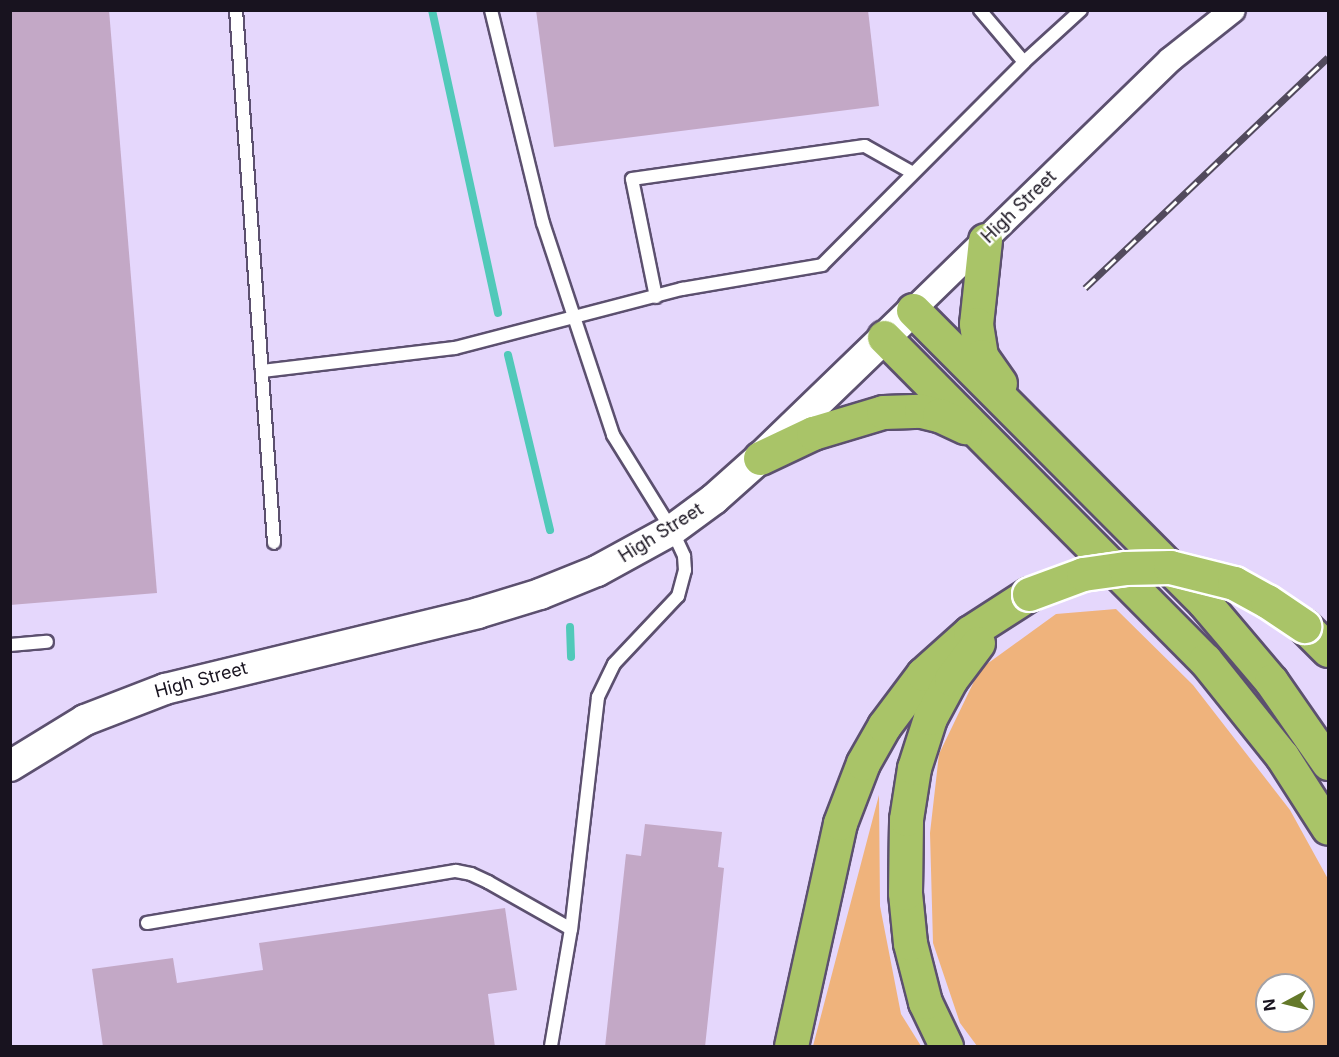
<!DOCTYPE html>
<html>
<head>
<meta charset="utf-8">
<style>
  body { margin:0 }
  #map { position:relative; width:1339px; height:1057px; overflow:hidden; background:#e5d7fc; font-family:Inter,sans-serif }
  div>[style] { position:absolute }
  .green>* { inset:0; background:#efb37c }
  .stream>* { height:8px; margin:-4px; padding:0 4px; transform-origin:4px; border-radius:4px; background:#51c9b9 }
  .building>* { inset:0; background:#c3a8c6 }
  .roads { filter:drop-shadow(2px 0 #5c506f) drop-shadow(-2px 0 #5c506f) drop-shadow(0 2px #5c506f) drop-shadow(0 -2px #5c506f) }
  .service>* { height:12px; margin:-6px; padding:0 6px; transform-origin:6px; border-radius:6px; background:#fff }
  .minor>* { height:24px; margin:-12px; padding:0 12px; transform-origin:12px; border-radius:12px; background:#fff }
  .tertiary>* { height:30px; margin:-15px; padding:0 15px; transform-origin:15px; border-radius:15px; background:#fff }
  .motorway>* { height:33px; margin:-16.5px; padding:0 16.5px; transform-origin:16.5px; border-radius:16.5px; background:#a9c468 }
  .rail>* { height:7px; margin-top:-3.5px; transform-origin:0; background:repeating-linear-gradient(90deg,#fff 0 14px,#524a5d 0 28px); box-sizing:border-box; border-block:2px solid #524a5d }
  .bridges { filter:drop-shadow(2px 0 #fff) drop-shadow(-2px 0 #fff) drop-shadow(0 2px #fff) drop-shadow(0 -2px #fff) }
  .motorway-bridge>* { height:33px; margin:-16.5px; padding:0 16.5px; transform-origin:16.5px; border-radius:16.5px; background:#a9c468 }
  span { translate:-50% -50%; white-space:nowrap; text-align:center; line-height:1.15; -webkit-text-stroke:5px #fff; paint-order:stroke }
  .street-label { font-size:18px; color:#18131f }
  .frame { position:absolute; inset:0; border:12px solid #18131f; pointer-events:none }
  .north { position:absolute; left:1255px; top:973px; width:60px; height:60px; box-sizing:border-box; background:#fff; border:2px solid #a3a1a5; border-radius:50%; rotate:263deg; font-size:16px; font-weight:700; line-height:24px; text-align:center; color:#18131f }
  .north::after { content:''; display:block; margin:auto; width:21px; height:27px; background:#64792a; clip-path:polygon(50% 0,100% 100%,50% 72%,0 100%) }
</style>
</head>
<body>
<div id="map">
  <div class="green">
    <i style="clip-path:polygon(evenodd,1116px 609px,1193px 685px,1290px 810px,1328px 879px,1328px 1046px,977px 1046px,960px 1023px,933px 943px,930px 833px,939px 754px,980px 669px,1056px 614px,1116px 609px,1267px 985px,1303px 985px,1303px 1021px,1267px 1021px,1267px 985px)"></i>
    <i style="clip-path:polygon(879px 795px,880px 906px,901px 1014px,921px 1046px,813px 1046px)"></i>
  </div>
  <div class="stream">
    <i style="left:432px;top:10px;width:310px;rotate:77.7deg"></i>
    <i style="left:508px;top:355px;width:180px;rotate:76.5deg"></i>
    <i style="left:570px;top:627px;width:30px;rotate:88deg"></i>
  </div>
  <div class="building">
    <i style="clip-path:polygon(10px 10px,109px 10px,157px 593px,10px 605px)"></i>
    <i style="clip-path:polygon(536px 10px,868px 10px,879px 106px,554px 147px)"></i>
    <i style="clip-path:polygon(645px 824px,722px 832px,718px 867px,724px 868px,705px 1047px,605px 1047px,626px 854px,641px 856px)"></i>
    <i style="clip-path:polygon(505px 908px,517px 990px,488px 994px,495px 1047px,103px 1047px,92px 969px,173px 958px,177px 983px,263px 970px,259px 943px)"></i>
  </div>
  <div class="roads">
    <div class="service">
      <i style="left:236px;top:10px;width:534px;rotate:85.92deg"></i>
      <i style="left:491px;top:10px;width:219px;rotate:76.3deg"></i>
      <i style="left:543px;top:223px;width:223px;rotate:71.7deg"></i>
      <i style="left:613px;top:435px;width:112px;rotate:58.2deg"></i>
      <i style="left:672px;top:530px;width:29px;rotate:65deg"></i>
      <i style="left:684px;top:556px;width:14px;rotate:86deg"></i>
      <i style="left:685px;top:570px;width:27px;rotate:105deg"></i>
      <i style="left:678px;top:596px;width:93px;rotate:133.3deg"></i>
      <i style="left:614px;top:664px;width:37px;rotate:116deg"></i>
      <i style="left:598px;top:697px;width:234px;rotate:96.6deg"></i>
      <i style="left:571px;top:929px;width:119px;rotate:99.7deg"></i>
      <i style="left:980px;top:10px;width:68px;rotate:49.8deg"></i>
      <i style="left:1024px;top:62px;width:77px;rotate:-42.4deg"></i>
      <i style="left:656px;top:297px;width:120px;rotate:-101.5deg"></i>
      <i style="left:632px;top:179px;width:235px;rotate:-8.1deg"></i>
      <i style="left:865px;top:146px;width:55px;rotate:29.4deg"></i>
      <i style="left:262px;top:371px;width:194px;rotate:-6.8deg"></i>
      <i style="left:455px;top:348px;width:235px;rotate:-14.6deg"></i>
      <i style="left:682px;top:289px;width:142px;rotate:-9.7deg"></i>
      <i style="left:822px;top:265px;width:286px;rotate:-45.1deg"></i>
      <i style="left:10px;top:645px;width:37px;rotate:-5deg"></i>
      <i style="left:147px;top:923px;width:313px;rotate:-9.6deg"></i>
      <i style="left:456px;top:871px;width:15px;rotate:11deg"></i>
      <i style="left:471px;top:874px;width:19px;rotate:25deg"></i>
      <i style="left:488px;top:882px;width:95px;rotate:29.5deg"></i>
    </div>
    <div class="minor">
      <i style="left:913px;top:310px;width:359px;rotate:-44.2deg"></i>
      <i style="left:1170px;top:60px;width:80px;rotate:-38.4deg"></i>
    </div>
    <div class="tertiary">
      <i style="left:10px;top:766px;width:88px;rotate:-31.5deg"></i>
      <i style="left:85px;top:720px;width:86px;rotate:-21.2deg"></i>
      <i style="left:165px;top:689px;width:322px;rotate:-13.6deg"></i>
      <i style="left:478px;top:613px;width:65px;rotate:-17deg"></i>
      <i style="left:540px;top:594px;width:61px;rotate:-22deg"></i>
      <i style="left:597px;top:571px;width:85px;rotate:-28.7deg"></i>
      <i style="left:672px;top:530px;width:52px;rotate:-36.4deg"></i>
      <i style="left:714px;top:499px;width:62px;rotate:-41.7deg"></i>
      <i style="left:760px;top:458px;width:213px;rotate:-44deg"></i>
    </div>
    <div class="motorway">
      <i style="left:985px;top:240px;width:84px;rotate:96.1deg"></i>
      <i style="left:976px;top:324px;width:32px;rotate:81deg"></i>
      <i style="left:981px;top:356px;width:33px;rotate:55deg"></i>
      <i style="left:913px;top:310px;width:412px;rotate:45.1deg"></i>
      <i style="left:1204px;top:602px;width:104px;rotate:49.7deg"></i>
      <i style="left:1271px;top:681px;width:100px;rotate:55.2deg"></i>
      <i style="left:884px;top:337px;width:455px;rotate:45.2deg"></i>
      <i style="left:1205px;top:660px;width:123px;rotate:51.3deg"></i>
      <i style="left:1282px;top:756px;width:85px;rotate:57.4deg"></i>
      <i style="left:760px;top:458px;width:59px;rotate:-25.3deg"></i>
      <i style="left:813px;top:433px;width:73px;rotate:-16.7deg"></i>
      <i style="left:883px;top:412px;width:38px;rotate:-2deg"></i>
      <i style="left:921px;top:411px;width:18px;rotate:13deg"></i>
      <i style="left:939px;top:415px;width:29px;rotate:25deg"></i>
      <i style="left:1304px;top:626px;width:34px;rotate:45deg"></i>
      <i style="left:791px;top:1046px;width:228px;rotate:-77.6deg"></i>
      <i style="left:840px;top:823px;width:64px;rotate:-69deg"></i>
      <i style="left:863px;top:763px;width:43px;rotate:-60.4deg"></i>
      <i style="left:884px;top:726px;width:65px;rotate:-53.1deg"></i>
      <i style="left:923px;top:674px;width:63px;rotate:-41.8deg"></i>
      <i style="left:970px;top:632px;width:70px;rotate:-32.8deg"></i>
      <i style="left:946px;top:1046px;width:49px;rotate:-115.5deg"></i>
      <i style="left:925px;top:1002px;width:61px;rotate:-104.3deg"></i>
      <i style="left:910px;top:943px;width:50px;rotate:-95.7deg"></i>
      <i style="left:905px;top:893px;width:74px;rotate:-89.2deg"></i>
      <i style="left:906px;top:819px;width:52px;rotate:-81.1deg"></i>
      <i style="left:914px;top:768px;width:52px;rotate:-72.3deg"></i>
      <i style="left:930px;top:718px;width:44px;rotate:-61.7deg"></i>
      <i style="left:951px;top:679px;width:45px;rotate:-53.1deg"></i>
    </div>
  </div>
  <div class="rail">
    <i style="left:1085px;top:288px;width:335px;rotate:-43.5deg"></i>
  </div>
  <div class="bridges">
    <div class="motorway-bridge">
      <i style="left:1029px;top:594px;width:58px;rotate:-20.3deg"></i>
      <i style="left:1083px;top:574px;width:42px;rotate:-8.1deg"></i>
      <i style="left:1125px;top:568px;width:45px;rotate:-1.3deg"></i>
      <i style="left:1170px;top:567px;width:66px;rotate:14deg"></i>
      <i style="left:1234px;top:583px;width:38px;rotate:29deg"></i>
      <i style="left:1267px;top:601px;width:45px;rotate:34deg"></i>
    </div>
  </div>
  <div class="street-label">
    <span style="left:1019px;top:207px;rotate:-44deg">High Street</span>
    <span style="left:661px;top:533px;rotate:-32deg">High Street</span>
    <span style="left:201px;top:680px;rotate:-15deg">High Street</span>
  </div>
  <div class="frame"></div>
  <div class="north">N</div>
</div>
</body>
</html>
